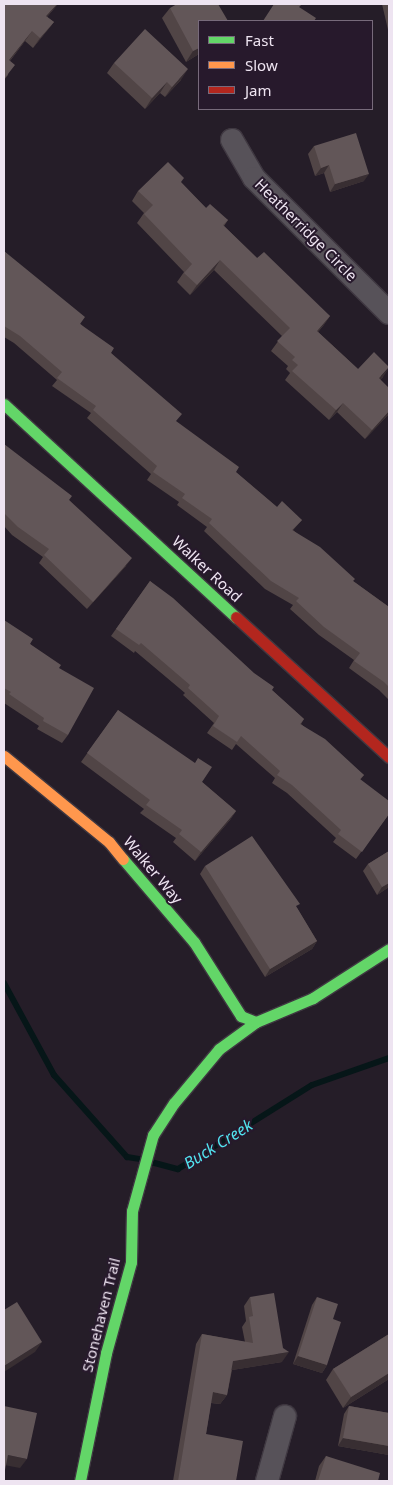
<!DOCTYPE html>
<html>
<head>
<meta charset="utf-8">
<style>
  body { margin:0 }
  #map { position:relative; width:393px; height:1485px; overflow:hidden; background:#251d28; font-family:"Noto Sans",sans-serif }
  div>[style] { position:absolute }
  .stream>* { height:6px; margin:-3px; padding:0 3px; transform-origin:3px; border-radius:3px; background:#061618 }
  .roads { filter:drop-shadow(1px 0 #3f3841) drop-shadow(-1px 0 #3f3841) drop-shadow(0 1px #3f3841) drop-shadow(0 -1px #3f3841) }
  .street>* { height:22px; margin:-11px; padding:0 11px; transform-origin:11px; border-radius:11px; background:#575259 }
  .fast>* { height:11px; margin:-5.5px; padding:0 5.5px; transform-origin:5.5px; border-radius:5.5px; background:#63d668 }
  .slow>* { height:11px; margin:-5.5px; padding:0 5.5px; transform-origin:5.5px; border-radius:5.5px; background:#ff974d }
  .jam>* { height:11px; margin:-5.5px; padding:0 5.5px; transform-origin:5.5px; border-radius:5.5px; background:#b3261e }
  .wall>* { inset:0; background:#514546 }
  .shaded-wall>* { inset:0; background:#382e32 }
  .building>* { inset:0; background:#625658 }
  span { translate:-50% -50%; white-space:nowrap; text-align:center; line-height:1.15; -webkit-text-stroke:4px #27192c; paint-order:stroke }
  .street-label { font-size:15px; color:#eee4f1 }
  .water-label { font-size:16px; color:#52e4ef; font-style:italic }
  .frame { position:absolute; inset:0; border:5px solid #eee4f1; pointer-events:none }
  .legend { position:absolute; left:198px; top:20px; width:175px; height:90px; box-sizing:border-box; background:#27192c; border:1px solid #776a7b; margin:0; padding:6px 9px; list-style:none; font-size:15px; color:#eee4f1 }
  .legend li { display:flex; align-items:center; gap:10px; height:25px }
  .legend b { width:25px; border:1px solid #776a7b }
</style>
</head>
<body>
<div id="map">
  <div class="stream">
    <i style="left:4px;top:983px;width:105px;rotate:61.5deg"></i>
    <i style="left:54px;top:1075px;width:110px;rotate:48.3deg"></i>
    <i style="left:127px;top:1157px;width:12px;rotate:9deg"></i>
    <i style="left:151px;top:1162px;width:28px;rotate:15deg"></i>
    <i style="left:178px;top:1169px;width:158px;rotate:-32.1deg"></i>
    <i style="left:312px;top:1085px;width:82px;rotate:-19.3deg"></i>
  </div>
  <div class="roads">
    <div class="street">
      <i style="left:232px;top:140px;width:44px;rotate:59.9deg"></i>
      <i style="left:254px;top:178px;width:191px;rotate:45deg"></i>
      <i style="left:267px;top:1481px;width:67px;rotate:-74.5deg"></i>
    </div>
    <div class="fast">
      <i style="left:4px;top:404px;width:315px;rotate:42.6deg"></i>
      <i style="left:123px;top:859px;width:109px;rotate:49.5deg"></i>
      <i style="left:194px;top:942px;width:88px;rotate:57.6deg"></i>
      <i style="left:241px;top:1016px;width:16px;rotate:22deg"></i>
      <i style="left:80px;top:1481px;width:131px;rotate:-78.5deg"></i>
      <i style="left:106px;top:1353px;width:94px;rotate:-74.6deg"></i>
      <i style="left:131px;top:1262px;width:51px;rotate:-88.9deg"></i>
      <i style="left:132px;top:1211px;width:79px;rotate:-74.6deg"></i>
      <i style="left:153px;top:1135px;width:38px;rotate:-57deg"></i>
      <i style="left:174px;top:1103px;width:70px;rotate:-50.2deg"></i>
      <i style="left:219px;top:1049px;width:46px;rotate:-36.1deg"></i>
      <i style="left:256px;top:1022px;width:62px;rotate:-22.8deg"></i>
      <i style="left:313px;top:998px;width:90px;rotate:-32.8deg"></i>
    </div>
    <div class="slow">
      <i style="left:4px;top:756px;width:136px;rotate:39.3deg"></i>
      <i style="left:109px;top:842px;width:22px;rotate:51deg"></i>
    </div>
    <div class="jam">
      <i style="left:236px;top:617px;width:207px;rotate:42.5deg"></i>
    </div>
  </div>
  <div class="wall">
    <i style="clip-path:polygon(4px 4px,58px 4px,47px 17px,54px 22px,46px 32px,33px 48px,25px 41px,10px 61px,8px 75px,4px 80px)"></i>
    <i style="clip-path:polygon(382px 4px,389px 4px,389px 34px)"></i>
    <i style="clip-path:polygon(170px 8px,199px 21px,199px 54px,186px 62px,162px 18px)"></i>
    <i style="clip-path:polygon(114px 63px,181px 80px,165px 97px,160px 93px,145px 109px,107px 73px)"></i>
    <i style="clip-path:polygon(314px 146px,364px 181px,330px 192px,324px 173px,315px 176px,308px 154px)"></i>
    <i style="clip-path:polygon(181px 183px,206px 208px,228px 220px,224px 226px,257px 258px,330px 316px,323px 326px,318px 332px,358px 369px,383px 377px,380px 380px,389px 414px,365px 439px,337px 412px,329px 420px,285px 380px,290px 373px,286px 369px,288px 366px,271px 351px,282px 336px,214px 270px,190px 295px,177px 282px,184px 272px,137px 223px,144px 213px,132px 201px,138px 191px)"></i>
    <i style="clip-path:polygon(4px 251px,111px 353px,176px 422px,277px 507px,302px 520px,293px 530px,353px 581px,389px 607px,389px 700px,379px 690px,349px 668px,354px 660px,319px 635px,290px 609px,293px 605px,265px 589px,204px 531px,207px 527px,177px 505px,179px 502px,147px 480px,151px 474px,87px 418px,91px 413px,52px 386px,57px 380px,14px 343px,4px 337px)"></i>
    <i style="clip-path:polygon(4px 444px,69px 500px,126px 566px,87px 609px,39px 563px,43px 557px,12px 535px,4px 526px)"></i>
    <i style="clip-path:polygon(150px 581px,304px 719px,301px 724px,364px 775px,360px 780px,389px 814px,356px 859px,333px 842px,336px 838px,287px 793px,272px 783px,275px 778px,236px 744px,232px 750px,207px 733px,214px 723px,183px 695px,185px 693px,135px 651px,134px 653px,111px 636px)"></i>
    <i style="clip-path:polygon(4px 620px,30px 644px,59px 668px,68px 735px,62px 743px,37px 729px,39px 726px,4px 703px,5px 700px,4px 699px)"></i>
    <i style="clip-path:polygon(118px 710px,236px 811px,230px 820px,195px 861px,173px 842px,176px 838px,140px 813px,144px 809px,81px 762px)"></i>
    <i style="clip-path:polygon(389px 851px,389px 887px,377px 895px,363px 871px,368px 864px)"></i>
    <i style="clip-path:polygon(205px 866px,297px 908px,317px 941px,312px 949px,265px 977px,200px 874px)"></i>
    <i style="clip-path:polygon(250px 1297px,282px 1362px,232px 1370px,227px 1395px,220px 1404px,211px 1403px,206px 1434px,236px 1481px,173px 1481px,196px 1344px,202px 1334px,245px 1342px,242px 1327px,246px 1321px,244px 1306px)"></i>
    <i style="clip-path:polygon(317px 1297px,327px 1365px,322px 1373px,293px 1364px,312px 1305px)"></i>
    <i style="clip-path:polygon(389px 1334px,389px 1379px,343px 1408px,326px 1380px,333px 1369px)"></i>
    <i style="clip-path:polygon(349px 1406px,389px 1413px,389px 1455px,338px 1446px,344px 1414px)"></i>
    <i style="clip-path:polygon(326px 1456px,378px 1481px,315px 1481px,319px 1466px)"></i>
  </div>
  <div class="shaded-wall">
    <i style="clip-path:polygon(57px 4px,58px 4px,39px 26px,46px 16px)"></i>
    <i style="clip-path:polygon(54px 22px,46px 32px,33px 48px,40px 38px)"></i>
    <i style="clip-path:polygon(32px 31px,25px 41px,4px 68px,9px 60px)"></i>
    <i style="clip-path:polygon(199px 48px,199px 54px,186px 62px,193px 51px)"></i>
    <i style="clip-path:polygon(188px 69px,181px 80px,165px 97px,172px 87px)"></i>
    <i style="clip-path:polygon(167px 82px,160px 93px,145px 109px,152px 98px)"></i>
    <i style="clip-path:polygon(329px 165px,324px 173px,315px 176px,321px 168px)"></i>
    <i style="clip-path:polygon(369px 174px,364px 181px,330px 192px,335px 184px)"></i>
    <i style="clip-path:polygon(220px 260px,214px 270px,190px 295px,197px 285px)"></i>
    <i style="clip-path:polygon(330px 316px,323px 326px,310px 340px,317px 331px)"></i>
    <i style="clip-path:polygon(389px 368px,383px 377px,373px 388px,379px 378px)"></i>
    <i style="clip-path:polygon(343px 403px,337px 412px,329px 420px,336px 410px)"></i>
    <i style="clip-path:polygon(389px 411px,389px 414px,365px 439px,372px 430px)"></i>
    <i style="clip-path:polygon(132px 558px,126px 566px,87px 609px,93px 602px)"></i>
    <i style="clip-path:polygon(236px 811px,230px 820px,195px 861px,201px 852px)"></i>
    <i style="clip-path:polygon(389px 883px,389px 887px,377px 895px,382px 887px)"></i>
    <i style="clip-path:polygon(317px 941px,312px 949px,265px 977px,270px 969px)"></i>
    <i style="clip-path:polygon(42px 1342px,35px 1352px,4px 1372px,4px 1366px)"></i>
    <i style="clip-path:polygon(289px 1352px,282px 1362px,226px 1371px,233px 1361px)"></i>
    <i style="clip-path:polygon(298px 1356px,327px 1365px,322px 1373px,293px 1364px)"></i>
    <i style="clip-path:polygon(389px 1373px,389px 1379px,343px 1408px,351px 1397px)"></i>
    <i style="clip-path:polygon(213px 1392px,227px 1395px,220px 1404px,206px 1402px)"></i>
    <i style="clip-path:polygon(343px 1438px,389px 1446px,389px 1455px,338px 1446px)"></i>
    <i style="clip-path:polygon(8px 1455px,27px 1459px,20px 1468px,4px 1465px)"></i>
  </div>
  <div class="building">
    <i style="clip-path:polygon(4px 4px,57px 4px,46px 16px,54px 22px,40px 38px,32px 31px,9px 60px,15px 65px,4px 79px)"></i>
    <i style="clip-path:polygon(177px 4px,218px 4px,228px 21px,199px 21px,199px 48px,193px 51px,170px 8px)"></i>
    <i style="clip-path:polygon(274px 4px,302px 4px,299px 7px,316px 18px,314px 21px,263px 21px)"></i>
    <i style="clip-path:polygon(145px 29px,188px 69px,172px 87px,167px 82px,152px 98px,114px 63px)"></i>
    <i style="clip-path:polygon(356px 133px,369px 174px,335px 184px,329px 165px,321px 168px,314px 146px)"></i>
    <i style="clip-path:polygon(168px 162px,184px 178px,181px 182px,206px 208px,210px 204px,228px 220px,223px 225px,257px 258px,264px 252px,330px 316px,317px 331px,358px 369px,374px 352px,389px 367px,379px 378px,389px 388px,389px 411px,372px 430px,343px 403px,336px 410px,292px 371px,298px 365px,292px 360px,295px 357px,277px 341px,290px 328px,220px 260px,197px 285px,184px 273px,192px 264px,144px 214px,153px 205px,138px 191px)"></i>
    <i style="clip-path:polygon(4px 251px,85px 317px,80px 324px,114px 348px,111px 353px,182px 414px,176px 421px,239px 467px,236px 472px,277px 507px,282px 501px,302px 520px,292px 530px,320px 547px,355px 579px,353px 581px,389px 607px,389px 687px,384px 682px,354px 661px,360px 653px,324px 627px,296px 601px,299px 598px,271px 581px,209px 523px,212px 519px,182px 498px,185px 494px,153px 472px,157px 466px,93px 410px,96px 406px,57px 378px,62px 372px,20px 336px,4px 326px)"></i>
    <i style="clip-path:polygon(4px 444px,72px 496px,69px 500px,132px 558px,93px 602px,44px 555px,49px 549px,18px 527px,4px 513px)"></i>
    <i style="clip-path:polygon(150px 581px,173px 598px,254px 673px,274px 687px,272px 690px,304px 719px,300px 724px,325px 739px,364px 775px,360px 779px,389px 801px,389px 814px,362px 852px,338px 834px,341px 830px,292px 785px,277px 775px,280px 771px,241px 736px,237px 742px,213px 726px,219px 716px,188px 688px,190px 685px,141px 643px,139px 645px,116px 629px)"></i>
    <i style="clip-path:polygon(4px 620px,33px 639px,30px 644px,61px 665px,59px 668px,94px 688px,68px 735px,43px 721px,44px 718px,9px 694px,11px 692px,4px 688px)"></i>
    <i style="clip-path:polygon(118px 710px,195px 763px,198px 758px,212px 767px,202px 782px,236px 811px,201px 852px,179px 834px,182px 830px,146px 805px,150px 800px,87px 753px)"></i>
    <i style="clip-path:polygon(252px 836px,300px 904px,296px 906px,317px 941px,270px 969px,205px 866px)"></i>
    <i style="clip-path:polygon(389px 851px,389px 883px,382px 887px,368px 864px)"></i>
    <i style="clip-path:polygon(274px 1293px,283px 1348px,289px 1352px,233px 1361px,227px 1395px,213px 1392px,206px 1434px,243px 1441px,236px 1481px,178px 1481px,202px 1334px,253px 1343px,249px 1317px,253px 1316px,250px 1297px)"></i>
    <i style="clip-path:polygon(317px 1297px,338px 1304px,333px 1319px,341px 1322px,327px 1365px,298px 1356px)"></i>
    <i style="clip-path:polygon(17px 1302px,42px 1342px,4px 1366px,4px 1310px)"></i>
    <i style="clip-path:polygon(389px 1334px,389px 1373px,351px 1397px,333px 1369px)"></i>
    <i style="clip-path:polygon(4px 1406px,37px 1413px,27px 1459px,8px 1455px,4px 1475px)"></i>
    <i style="clip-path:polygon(349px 1406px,389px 1413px,389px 1446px,343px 1438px)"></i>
    <i style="clip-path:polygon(326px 1456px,380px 1473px,378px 1481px,318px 1481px)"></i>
  </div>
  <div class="street-label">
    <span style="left:306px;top:230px;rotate:45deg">Heatherridge Circle</span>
    <span style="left:207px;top:569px;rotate:43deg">Walker Road</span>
    <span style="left:153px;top:870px;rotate:50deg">Walker Way</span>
    <span style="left:101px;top:1315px;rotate:-76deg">Stonehaven Trail</span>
  </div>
  <div class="water-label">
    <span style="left:218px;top:1144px;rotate:-32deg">Buck Creek</span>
  </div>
  <div class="frame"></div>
  <ul class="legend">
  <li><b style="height:6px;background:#63d668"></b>Fast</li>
  <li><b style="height:6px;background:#ff974d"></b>Slow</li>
  <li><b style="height:6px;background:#b3261e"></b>Jam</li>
  </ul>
</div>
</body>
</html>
